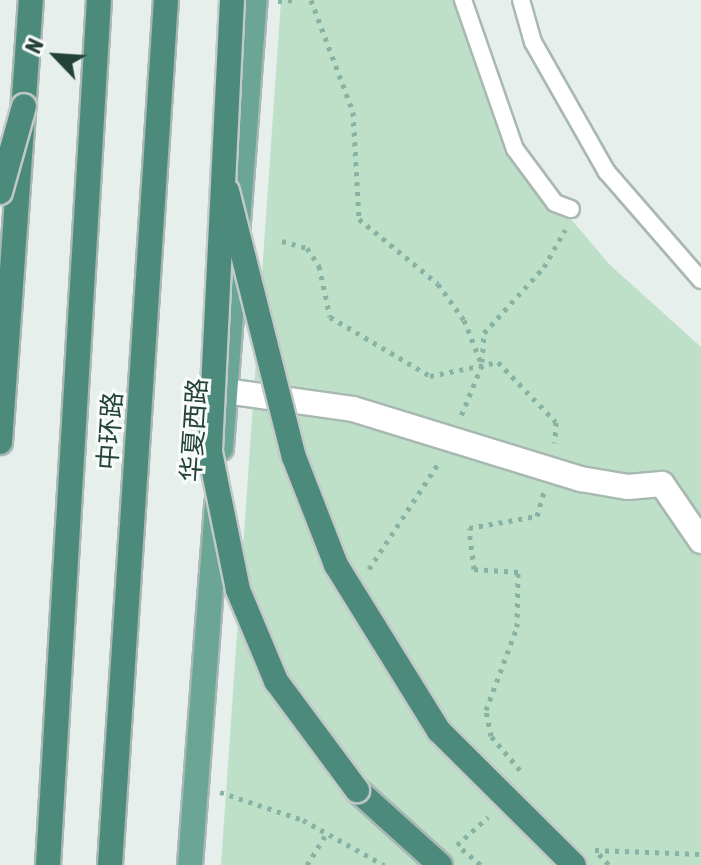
<!DOCTYPE html>
<html>
<head>
<meta charset="utf-8">
<style>
  body { margin:0 }
  #map { position:relative; width:701px; height:865px; overflow:hidden; background:#e6efeb; font-family:"Asap Condensed","Noto Sans SC",sans-serif }
  div>[style] { position:absolute }
  .green>* { inset:0; background:#bfe0c8 }
  .path>* { height:5px; margin-top:-2.5px; transform-origin:0; background:repeating-linear-gradient(90deg,#86b3a5 0 4px,transparent 0 10px) }
  .roads { filter:drop-shadow(2px 0 #a8b8b2) drop-shadow(-2px 0 #a8b8b2) drop-shadow(0 2px #a8b8b2) drop-shadow(0 -2px #a8b8b2) }
  .service>* { height:16px; margin:-8px; padding:0 8px; transform-origin:8px; border-radius:8px; background:#fff }
  .minor>* { height:24px; margin:-12px; padding:0 12px; transform-origin:12px; border-radius:12px; background:#fff }
  .primary>* { height:24px; margin:-12px; padding:0 12px; transform-origin:12px; border-radius:12px; background:#6aa596 }
  .trunk>* { height:24px; margin:-12px; padding:0 12px; transform-origin:12px; border-radius:12px; background:#4c8a7c }
  .bridges { filter:drop-shadow(2px 0 #c2cac8) drop-shadow(-2px 0 #c2cac8) drop-shadow(0 2px #c2cac8) drop-shadow(0 -2px #c2cac8) }
  .trunk-bridge>* { height:24px; margin:-12px; padding:0 12px; transform-origin:12px; border-radius:12px; background:#4c8a7c }
  span { translate:-50% -50%; white-space:nowrap; text-align:center; line-height:1.15; -webkit-text-stroke:6px #f7fbf9; paint-order:stroke }
  .street-label { font-size:26px; color:#24423a }
  .north { position:absolute; left:16px; top:16px; width:80px; height:80px; -webkit-text-stroke:6px #f7fbf9; paint-order:stroke; rotate:295deg; font-size:22px; font-weight:700; line-height:32px; text-align:center; color:#24423a }
  .north::after { content:''; display:block; margin:auto; width:28px; height:36px; background:#24423a; clip-path:polygon(50% 0,100% 100%,50% 72%,0 100%) }
</style>
</head>
<body>
<div id="map">
  <div class="green">
    <i style="clip-path:polygon(281px 0,462px 0,534px 175px,609px 264px,701px 347px,701px 865px,221px 865px)"></i>
  </div>
  <div class="path">
    <i style="left:311px;top:0;width:120px;rotate:69.4deg"></i>
    <i style="left:353px;top:112px;width:107px;rotate:86.8deg"></i>
    <i style="left:359px;top:219px;width:102px;rotate:39.4deg"></i>
    <i style="left:438px;top:284px;width:44px;rotate:54.2deg"></i>
    <i style="left:464px;top:320px;width:48px;rotate:68.2deg"></i>
    <i style="left:482px;top:365px;width:55px;rotate:112.4deg"></i>
    <i style="left:278px;top:1px;width:15px;rotate:-4deg"></i>
    <i style="left:282px;top:241px;width:26px;rotate:16deg"></i>
    <i style="left:307px;top:248px;width:22px;rotate:56deg"></i>
    <i style="left:319px;top:266px;width:52px;rotate:77.8deg"></i>
    <i style="left:330px;top:317px;width:116px;rotate:30.5deg"></i>
    <i style="left:430px;top:376px;width:69px;rotate:-11.6deg"></i>
    <i style="left:498px;top:362px;width:83px;rotate:46deg"></i>
    <i style="left:556px;top:422px;width:21px;rotate:93deg"></i>
    <i style="left:482px;top:362px;width:29px;rotate:-86deg"></i>
    <i style="left:484px;top:333px;width:89px;rotate:-47.7deg"></i>
    <i style="left:544px;top:267px;width:43px;rotate:-60.4deg"></i>
    <i style="left:369px;top:569px;width:129px;rotate:-56.7deg"></i>
    <i style="left:520px;top:770px;width:45px;rotate:-130.5deg"></i>
    <i style="left:491px;top:736px;width:26px;rotate:-101deg"></i>
    <i style="left:486px;top:710px;width:89px;rotate:-69.5deg"></i>
    <i style="left:517px;top:627px;width:55px;rotate:-89deg"></i>
    <i style="left:518px;top:572px;width:44px;rotate:-176.1deg"></i>
    <i style="left:474px;top:569px;width:41px;rotate:-97deg"></i>
    <i style="left:469px;top:528px;width:69px;rotate:-10deg"></i>
    <i style="left:537px;top:516px;width:25px;rotate:-74deg"></i>
    <i style="left:220px;top:792px;width:88px;rotate:18.6deg"></i>
    <i style="left:303px;top:820px;width:93px;rotate:29.1deg"></i>
    <i style="left:457px;top:845px;width:42px;rotate:-42.1deg"></i>
    <i style="left:462px;top:849px;width:25px;rotate:40deg"></i>
    <i style="left:595px;top:850px;width:106px;rotate:2.2deg"></i>
    <i style="left:599px;top:854px;width:15px;rotate:48deg"></i>
    <i style="left:307px;top:865px;width:39px;rotate:-58deg"></i>
  </div>
  <div class="roads">
    <div class="service">
      <i style="left:463px;top:0;width:158px;rotate:70.8deg"></i>
      <i style="left:515px;top:149px;width:67px;rotate:53.5deg"></i>
      <i style="left:555px;top:203px;width:17px;rotate:21deg"></i>
      <i style="left:521px;top:0;width:44px;rotate:74.1deg"></i>
      <i style="left:533px;top:42px;width:150px;rotate:60.4deg"></i>
      <i style="left:607px;top:172px;width:143px;rotate:49deg"></i>
    </div>
    <div class="minor">
      <i style="left:226px;top:391px;width:128px;rotate:8.1deg"></i>
      <i style="left:353px;top:409px;width:239px;rotate:17.1deg"></i>
      <i style="left:581px;top:479px;width:48px;rotate:9.7deg"></i>
      <i style="left:628px;top:487px;width:34px;rotate:-5deg"></i>
      <i style="left:662px;top:484px;width:69px;rotate:55.6deg"></i>
    </div>
    <div class="primary">
      <i style="left:221px;top:448px;width:449px;rotate:-85.7deg"></i>
      <i style="left:190px;top:865px;width:362px;rotate:-85.7deg"></i>
    </div>
    <div class="trunk">
      <i style="left:0;top:442px;width:443px;rotate:-86deg"></i>
      <i style="left:357px;top:790px;width:112px;rotate:42.1deg"></i>
      <i style="left:48px;top:865px;width:867px;rotate:-86.63deg"></i>
      <i style="left:110px;top:865px;width:867px;rotate:-86.3deg"></i>
    </div>
  </div>
  <div class="bridges">
    <div class="trunk-bridge">
      <i style="left:232px;top:0;width:453px;rotate:92.8deg"></i>
      <i style="left:210px;top:452px;width:141px;rotate:78.5deg"></i>
      <i style="left:238px;top:590px;width:99px;rotate:67.3deg"></i>
      <i style="left:276px;top:681px;width:136px;rotate:53.4deg"></i>
      <i style="left:227px;top:191px;width:274px;rotate:75.9deg"></i>
      <i style="left:294px;top:457px;width:116px;rotate:68.7deg"></i>
      <i style="left:336px;top:565px;width:195px;rotate:58.2deg"></i>
      <i style="left:439px;top:731px;width:190px;rotate:44.8deg"></i>
      <i style="left:0;top:192px;width:89px;rotate:-74.4deg"></i>
    </div>
  </div>
  <div class="street-label">
    <span style="left:195px;top:430px;rotate:-86deg">华夏西路</span>
    <span style="left:111px;top:431px;rotate:-86deg">中环路</span>
  </div>
  <div class="north">N</div>
</div>
</body>
</html>
